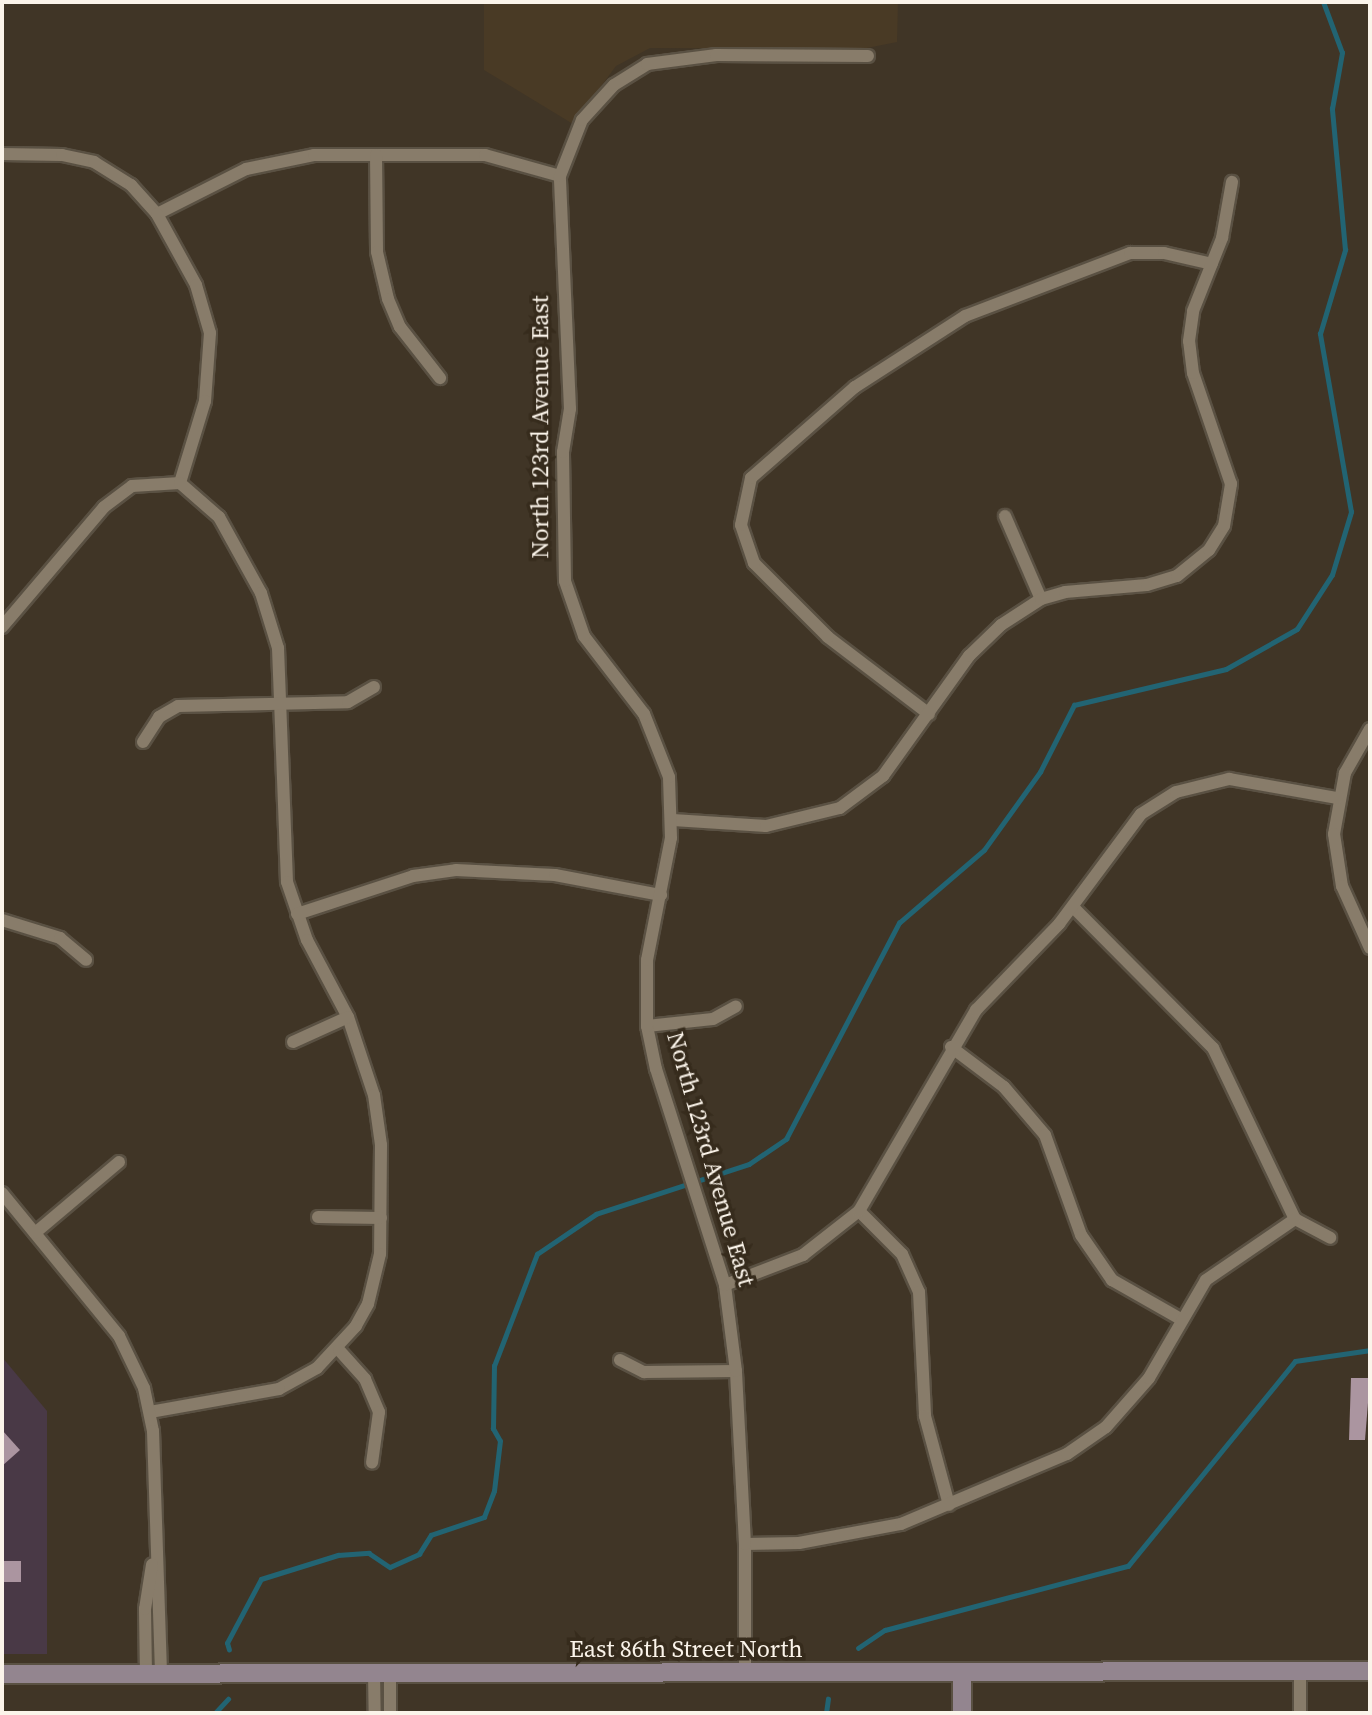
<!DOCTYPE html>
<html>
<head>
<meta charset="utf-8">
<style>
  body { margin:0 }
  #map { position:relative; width:1372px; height:1715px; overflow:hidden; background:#403526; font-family:"Source Serif 4",serif }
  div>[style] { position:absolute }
  .commercial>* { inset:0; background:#493946 }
  .built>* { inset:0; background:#493a25 }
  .stream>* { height:4.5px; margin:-2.25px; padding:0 2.25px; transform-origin:2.25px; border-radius:2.25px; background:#226473 }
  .building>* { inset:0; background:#ab95a0 }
  .roads { filter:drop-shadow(2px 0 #5a5143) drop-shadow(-2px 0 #5a5143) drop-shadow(0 2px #5a5143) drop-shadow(0 -2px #5a5143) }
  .street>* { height:12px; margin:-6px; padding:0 6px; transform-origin:6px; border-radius:6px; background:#887c6a }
  .secondary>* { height:18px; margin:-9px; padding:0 9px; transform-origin:9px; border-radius:9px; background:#93858f }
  span { translate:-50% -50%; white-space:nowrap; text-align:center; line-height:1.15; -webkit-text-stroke:7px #362b1c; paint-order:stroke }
  .street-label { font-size:24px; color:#fbf4ea }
  .frame { position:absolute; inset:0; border:4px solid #fbf4ea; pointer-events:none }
</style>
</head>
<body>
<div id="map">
  <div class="commercial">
    <i style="clip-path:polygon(2px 1357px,47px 1411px,47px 1654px,2px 1654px)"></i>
  </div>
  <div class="built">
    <i style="clip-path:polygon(484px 2px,898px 2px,897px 42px,862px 49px,650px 48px,616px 66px,573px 124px,484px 70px)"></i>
  </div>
  <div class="stream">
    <i style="left:858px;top:1648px;width:32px;rotate:-34deg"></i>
    <i style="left:885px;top:1630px;width:251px;rotate:-14.8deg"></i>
    <i style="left:1128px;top:1566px;width:264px;rotate:-50.8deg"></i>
    <i style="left:1295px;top:1361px;width:76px;rotate:-8.3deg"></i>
    <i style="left:229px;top:1650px;width:7px;rotate:-106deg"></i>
    <i style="left:227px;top:1643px;width:72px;rotate:-62deg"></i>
    <i style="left:261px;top:1579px;width:81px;rotate:-17.3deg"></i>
    <i style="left:338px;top:1555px;width:31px;rotate:-4deg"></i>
    <i style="left:369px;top:1553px;width:25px;rotate:34deg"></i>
    <i style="left:390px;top:1567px;width:32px;rotate:-24deg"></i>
    <i style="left:419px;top:1554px;width:22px;rotate:-58deg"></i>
    <i style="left:431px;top:1535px;width:56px;rotate:-18.8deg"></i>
    <i style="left:484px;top:1517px;width:28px;rotate:-69deg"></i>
    <i style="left:494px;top:1491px;width:50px;rotate:-83.2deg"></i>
    <i style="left:500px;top:1441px;width:14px;rotate:-120deg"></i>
    <i style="left:493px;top:1429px;width:63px;rotate:-89.1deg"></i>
    <i style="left:494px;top:1366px;width:120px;rotate:-69deg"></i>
    <i style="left:537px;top:1254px;width:71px;rotate:-34.1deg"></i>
    <i style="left:596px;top:1214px;width:161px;rotate:-18.1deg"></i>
    <i style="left:749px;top:1164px;width:45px;rotate:-34deg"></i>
    <i style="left:786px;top:1139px;width:244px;rotate:-62.4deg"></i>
    <i style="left:899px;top:923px;width:112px;rotate:-40.7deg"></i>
    <i style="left:984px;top:850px;width:96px;rotate:-54.3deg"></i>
    <i style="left:1040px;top:772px;width:75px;rotate:-63.1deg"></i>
    <i style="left:1074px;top:705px;width:156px;rotate:-13.3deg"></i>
    <i style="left:1226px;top:669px;width:81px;rotate:-29.4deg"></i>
    <i style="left:1297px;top:629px;width:64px;rotate:-57.1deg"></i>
    <i style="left:1332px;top:575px;width:66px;rotate:-73.2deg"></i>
    <i style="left:1351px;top:512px;width:181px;rotate:-99.9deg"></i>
    <i style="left:1320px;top:334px;width:88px;rotate:-73.4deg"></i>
    <i style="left:1345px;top:250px;width:142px;rotate:-95.3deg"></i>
    <i style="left:1332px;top:109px;width:57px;rotate:-79.9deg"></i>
    <i style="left:1342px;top:53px;width:54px;rotate:-110.4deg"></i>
    <i style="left:215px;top:1713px;width:19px;rotate:-47deg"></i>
    <i style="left:826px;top:1713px;width:14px;rotate:-82deg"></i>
  </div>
  <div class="building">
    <i style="clip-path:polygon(1351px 1378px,1370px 1378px,1365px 1440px,1349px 1440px)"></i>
    <i style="clip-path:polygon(2px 1430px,20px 1450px,2px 1466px)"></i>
    <i style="clip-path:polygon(2px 1561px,21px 1561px,21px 1582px,2px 1582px)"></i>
  </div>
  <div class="roads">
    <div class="street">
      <i style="left:2px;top:154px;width:60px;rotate:1deg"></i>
      <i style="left:62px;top:155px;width:33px;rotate:12deg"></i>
      <i style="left:94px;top:162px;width:44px;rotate:31.9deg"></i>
      <i style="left:131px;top:185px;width:39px;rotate:48deg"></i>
      <i style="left:157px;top:214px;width:100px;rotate:-26.8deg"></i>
      <i style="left:246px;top:169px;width:69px;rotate:-11.6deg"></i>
      <i style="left:314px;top:155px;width:171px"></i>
      <i style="left:485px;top:155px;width:78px;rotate:15.6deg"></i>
      <i style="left:376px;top:155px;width:97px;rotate:89.4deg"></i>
      <i style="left:377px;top:252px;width:48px;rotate:76.8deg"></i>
      <i style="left:388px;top:299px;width:30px;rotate:67deg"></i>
      <i style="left:400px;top:327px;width:65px;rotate:51.9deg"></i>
      <i style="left:157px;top:214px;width:81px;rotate:61.2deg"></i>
      <i style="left:196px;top:285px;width:50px;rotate:73.7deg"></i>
      <i style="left:210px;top:333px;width:68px;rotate:94.2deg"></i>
      <i style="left:205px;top:401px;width:86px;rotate:107deg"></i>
      <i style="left:1005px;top:516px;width:90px;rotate:66.6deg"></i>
      <i style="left:2px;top:627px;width:157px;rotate:-49.6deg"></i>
      <i style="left:104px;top:507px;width:35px;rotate:-37deg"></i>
      <i style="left:132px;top:486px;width:48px;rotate:-3.6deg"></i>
      <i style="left:180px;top:483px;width:52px;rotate:41.1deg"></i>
      <i style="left:219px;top:517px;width:87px;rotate:61.1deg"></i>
      <i style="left:261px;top:593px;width:58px;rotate:72.8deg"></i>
      <i style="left:278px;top:648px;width:234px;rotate:87.8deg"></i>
      <i style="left:287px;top:882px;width:61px;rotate:71deg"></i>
      <i style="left:307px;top:940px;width:87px;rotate:62deg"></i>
      <i style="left:348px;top:1017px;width:82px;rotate:71.6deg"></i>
      <i style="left:374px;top:1095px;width:50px;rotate:82deg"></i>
      <i style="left:381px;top:1145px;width:109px;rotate:90.5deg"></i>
      <i style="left:380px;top:1254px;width:51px;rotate:103.5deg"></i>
      <i style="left:368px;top:1304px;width:25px;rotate:119deg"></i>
      <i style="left:356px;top:1326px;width:57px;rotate:132.9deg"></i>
      <i style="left:317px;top:1368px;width:43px;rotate:151.1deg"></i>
      <i style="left:279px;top:1389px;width:131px;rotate:169.9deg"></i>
      <i style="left:929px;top:714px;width:127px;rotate:-142.7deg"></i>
      <i style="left:828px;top:637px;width:105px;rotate:-135deg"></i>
      <i style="left:754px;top:563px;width:40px;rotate:-108.9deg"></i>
      <i style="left:741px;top:525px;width:48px;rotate:-78deg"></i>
      <i style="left:751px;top:478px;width:138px;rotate:-41.2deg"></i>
      <i style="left:855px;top:387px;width:131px;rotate:-32.8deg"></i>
      <i style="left:965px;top:316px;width:177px;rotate:-20.9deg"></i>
      <i style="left:1130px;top:253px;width:34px"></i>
      <i style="left:1164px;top:253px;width:49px;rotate:12.9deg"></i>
      <i style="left:1370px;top:729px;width:51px;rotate:119.6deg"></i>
      <i style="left:1345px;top:773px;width:62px;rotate:100.2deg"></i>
      <i style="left:1334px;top:834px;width:53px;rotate:81.3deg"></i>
      <i style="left:1342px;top:886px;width:68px;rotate:65.7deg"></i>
      <i style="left:143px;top:742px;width:30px;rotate:-57deg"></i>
      <i style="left:159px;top:717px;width:22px;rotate:-30deg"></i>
      <i style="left:178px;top:706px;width:170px;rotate:-1.3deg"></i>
      <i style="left:348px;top:702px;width:30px;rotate:-30deg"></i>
      <i style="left:673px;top:820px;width:93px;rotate:3.7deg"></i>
      <i style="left:766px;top:826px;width:76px;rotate:-13.7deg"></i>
      <i style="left:840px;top:808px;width:54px;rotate:-36.7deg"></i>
      <i style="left:883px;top:776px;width:148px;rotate:-54.4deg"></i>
      <i style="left:969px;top:656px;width:45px;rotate:-44.1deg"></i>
      <i style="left:1001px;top:625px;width:48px;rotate:-33deg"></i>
      <i style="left:1041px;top:599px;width:25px;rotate:-16deg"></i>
      <i style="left:1065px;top:592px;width:82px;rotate:-4.9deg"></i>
      <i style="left:1147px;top:585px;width:31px;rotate:-17deg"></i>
      <i style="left:1177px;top:576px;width:41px;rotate:-39.1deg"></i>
      <i style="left:1209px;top:550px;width:28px;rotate:-58deg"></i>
      <i style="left:1224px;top:526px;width:43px;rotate:-80.5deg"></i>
      <i style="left:1231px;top:484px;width:117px;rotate:-108.9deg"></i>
      <i style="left:1193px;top:373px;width:32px;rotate:-97deg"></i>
      <i style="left:1189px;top:341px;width:30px;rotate:-82deg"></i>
      <i style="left:1193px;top:311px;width:79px;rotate:-68.3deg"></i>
      <i style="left:1222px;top:238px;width:57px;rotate:-79.9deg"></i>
      <i style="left:1073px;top:907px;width:199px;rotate:45.2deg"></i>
      <i style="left:1213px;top:1048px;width:190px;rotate:64.4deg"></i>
      <i style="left:1295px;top:1219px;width:40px;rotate:28deg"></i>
      <i style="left:297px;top:914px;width:122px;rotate:-18.1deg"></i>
      <i style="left:413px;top:876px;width:43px;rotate:-7.9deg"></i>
      <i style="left:456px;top:870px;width:99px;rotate:2.9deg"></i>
      <i style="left:555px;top:875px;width:108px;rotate:10.7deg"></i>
      <i style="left:2px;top:920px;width:61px;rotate:17.2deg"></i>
      <i style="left:60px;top:938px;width:34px;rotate:40deg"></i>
      <i style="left:647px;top:1026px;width:66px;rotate:-6.1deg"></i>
      <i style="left:713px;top:1019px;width:26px;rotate:-29deg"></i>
      <i style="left:293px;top:1042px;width:60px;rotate:-24.4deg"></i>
      <i style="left:951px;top:1047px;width:66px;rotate:37deg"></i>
      <i style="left:1004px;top:1087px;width:63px;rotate:49.5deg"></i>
      <i style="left:1045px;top:1135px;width:106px;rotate:70.2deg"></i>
      <i style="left:1081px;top:1235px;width:55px;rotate:55.4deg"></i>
      <i style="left:1112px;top:1280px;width:77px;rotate:29.6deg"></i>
      <i style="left:2px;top:1193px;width:185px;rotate:50.7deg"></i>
      <i style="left:119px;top:1336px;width:58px;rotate:64.3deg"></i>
      <i style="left:144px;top:1388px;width:44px;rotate:78.2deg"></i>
      <i style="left:153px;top:1431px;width:243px;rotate:88.1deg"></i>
      <i style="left:859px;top:1211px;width:61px;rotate:45deg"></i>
      <i style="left:902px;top:1254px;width:42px;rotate:65.9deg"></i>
      <i style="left:919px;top:1292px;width:124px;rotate:87.2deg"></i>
      <i style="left:925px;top:1416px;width:92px;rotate:74.9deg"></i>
      <i style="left:318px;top:1217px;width:63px;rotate:0.9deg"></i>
      <i style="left:35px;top:1233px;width:110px;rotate:-40.2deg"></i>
      <i style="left:725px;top:1285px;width:84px;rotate:-21deg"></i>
      <i style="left:803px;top:1255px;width:71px;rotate:-38.2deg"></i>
      <i style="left:859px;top:1211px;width:233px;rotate:-59.8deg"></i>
      <i style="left:976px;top:1010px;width:120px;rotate:-46deg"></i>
      <i style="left:1059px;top:924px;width:137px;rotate:-53.3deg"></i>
      <i style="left:1141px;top:814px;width:41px;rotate:-32.2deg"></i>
      <i style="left:1176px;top:792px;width:55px;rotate:-13.8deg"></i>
      <i style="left:1229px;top:779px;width:110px;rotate:10deg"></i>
      <i style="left:339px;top:1350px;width:39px;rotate:48deg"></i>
      <i style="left:365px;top:1379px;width:36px;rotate:67deg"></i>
      <i style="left:379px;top:1412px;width:51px;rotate:97.8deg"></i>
      <i style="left:620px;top:1360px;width:27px;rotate:27deg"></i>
      <i style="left:644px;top:1372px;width:92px;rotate:-0.6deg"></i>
      <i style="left:745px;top:1544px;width:54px;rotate:-1.1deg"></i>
      <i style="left:799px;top:1543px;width:104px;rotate:-10.6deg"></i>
      <i style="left:901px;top:1524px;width:180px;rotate:-22.9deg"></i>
      <i style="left:1067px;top:1454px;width:47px;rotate:-34.7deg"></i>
      <i style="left:1106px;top:1427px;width:65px;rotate:-48.7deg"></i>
      <i style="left:1149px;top:1378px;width:113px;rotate:-59.8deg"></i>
      <i style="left:1206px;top:1280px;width:108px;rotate:-34.4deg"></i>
      <i style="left:1300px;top:1672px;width:41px;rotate:90deg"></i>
      <i style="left:390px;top:1673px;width:40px;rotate:90deg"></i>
      <i style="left:745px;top:1673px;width:129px;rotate:-90deg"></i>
      <i style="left:745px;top:1544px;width:173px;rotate:-93deg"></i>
      <i style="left:736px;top:1371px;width:87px;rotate:-97.3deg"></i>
      <i style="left:725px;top:1285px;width:227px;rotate:-107.7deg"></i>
      <i style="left:656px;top:1069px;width:44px;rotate:-101.8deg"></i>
      <i style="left:647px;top:1026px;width:66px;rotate:-90deg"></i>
      <i style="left:647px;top:960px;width:124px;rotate:-78.9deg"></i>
      <i style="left:671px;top:838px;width:61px;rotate:-91.9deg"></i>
      <i style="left:669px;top:777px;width:68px;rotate:-111.6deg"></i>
      <i style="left:644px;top:714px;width:98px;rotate:-127.6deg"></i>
      <i style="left:584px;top:636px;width:58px;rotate:-109.1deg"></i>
      <i style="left:565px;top:581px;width:129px;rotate:-90.9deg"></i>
      <i style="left:563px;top:452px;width:44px;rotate:-80.8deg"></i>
      <i style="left:570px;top:409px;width:233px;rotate:-92.5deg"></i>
      <i style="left:560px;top:176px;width:60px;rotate:-68.6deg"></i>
      <i style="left:582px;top:120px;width:47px;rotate:-47.6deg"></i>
      <i style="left:614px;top:85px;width:39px;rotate:-32deg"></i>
      <i style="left:647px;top:64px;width:70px;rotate:-7.4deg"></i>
      <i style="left:716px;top:55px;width:152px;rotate:0.4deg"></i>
      <i style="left:146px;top:1674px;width:65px;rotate:-90.9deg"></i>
      <i style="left:145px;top:1609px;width:45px;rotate:-81deg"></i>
      <i style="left:374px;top:1674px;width:39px;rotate:89deg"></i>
    </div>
    <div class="secondary">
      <i style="left:2px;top:1674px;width:1368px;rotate:-0.13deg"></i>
      <i style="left:962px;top:1713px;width:40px;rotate:-90deg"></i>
    </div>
  </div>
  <div class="street-label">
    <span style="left:540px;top:427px;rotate:-90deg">North 123rd Avenue East</span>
    <span style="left:711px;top:1159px;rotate:74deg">North 123rd Avenue East</span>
    <span style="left:686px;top:1649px">East 86th Street North</span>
  </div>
  <div class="frame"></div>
</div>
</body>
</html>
